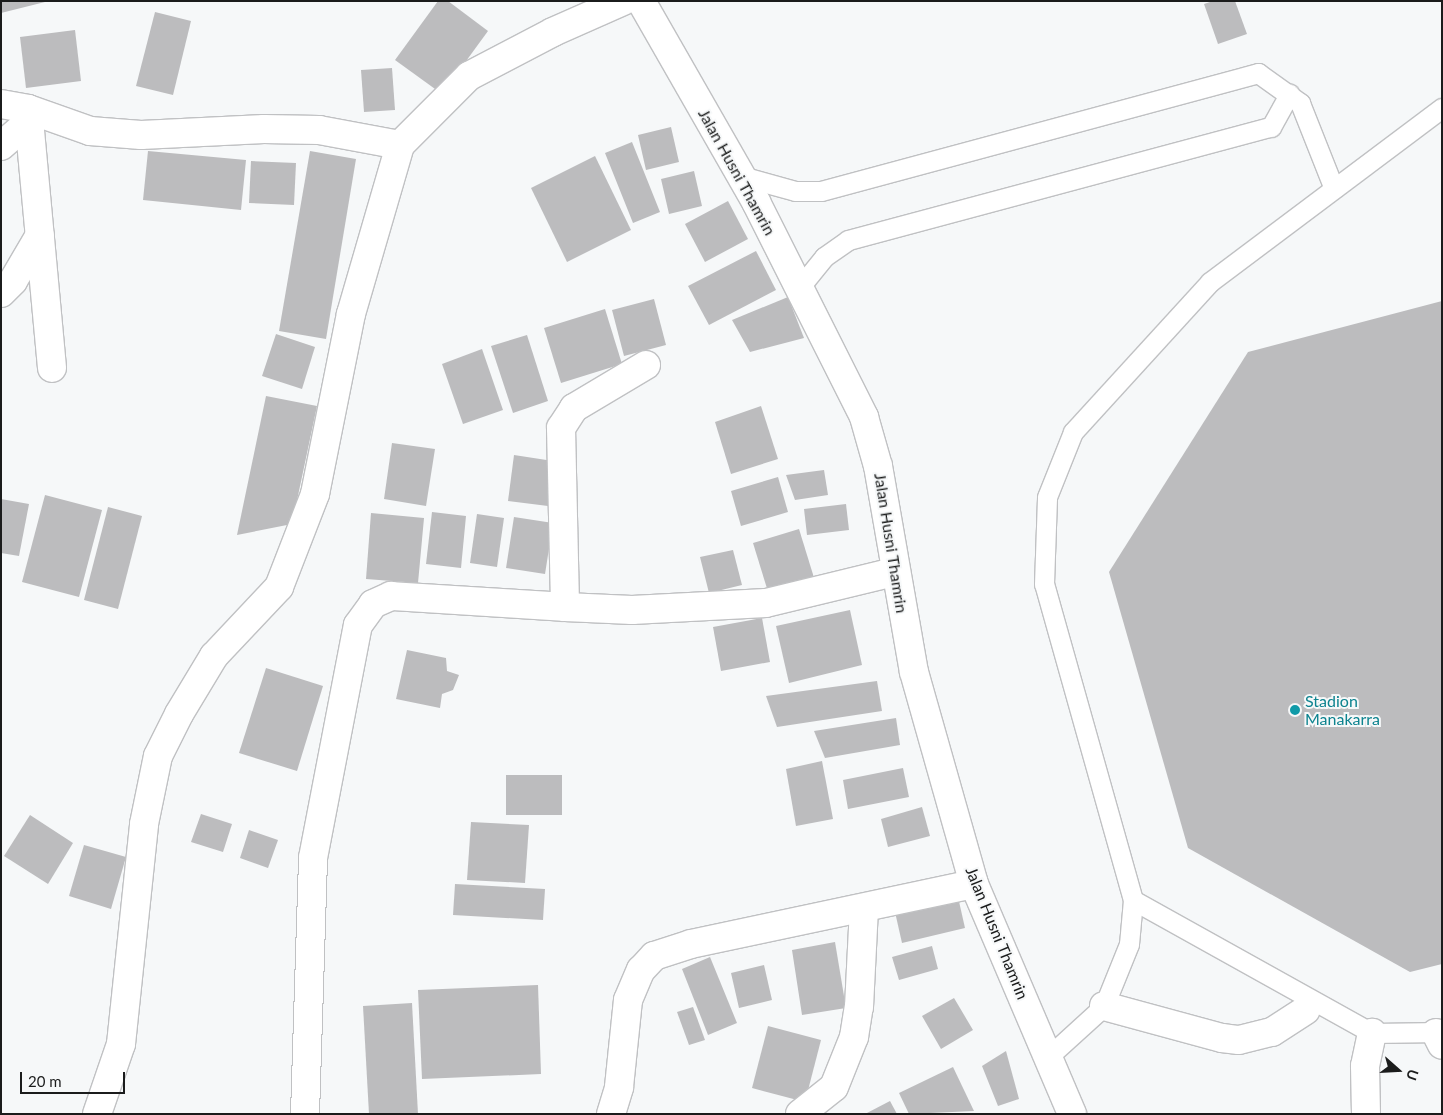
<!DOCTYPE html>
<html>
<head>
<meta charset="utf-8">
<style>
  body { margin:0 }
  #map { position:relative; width:1443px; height:1115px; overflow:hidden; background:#f6f8f9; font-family:Lato,sans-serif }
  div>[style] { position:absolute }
  .building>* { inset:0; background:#bcbcbe }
  .roads { filter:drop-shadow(1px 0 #c0c1c3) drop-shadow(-1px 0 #c0c1c3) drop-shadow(0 1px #c0c1c3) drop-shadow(0 -1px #c0c1c3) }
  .service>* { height:19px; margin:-9.5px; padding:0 9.5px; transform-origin:9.5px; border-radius:9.5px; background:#fff }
  .minor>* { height:28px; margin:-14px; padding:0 14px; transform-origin:14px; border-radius:14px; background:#fff }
  .tertiary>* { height:28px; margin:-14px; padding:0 14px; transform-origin:14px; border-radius:14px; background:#fff }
  .dots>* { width:14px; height:14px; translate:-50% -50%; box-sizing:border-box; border:2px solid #f6f8f9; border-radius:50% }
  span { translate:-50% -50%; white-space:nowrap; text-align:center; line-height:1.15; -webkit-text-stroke:4px #f6f8f9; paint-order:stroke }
  .street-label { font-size:16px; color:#1b1c1c }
  .culture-label { font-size:16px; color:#0d838f }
  .left { translate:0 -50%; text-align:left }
  .frame { position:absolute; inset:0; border:2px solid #1b1c1c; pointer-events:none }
  .north { position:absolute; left:1373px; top:1045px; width:50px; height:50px; -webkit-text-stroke:4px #f6f8f9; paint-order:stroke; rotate:109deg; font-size:14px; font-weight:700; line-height:20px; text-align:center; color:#1b1c1c }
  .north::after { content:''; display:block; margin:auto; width:18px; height:22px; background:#1b1c1c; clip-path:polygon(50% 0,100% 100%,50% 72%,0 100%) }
  .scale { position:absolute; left:20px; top:1072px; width:105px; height:22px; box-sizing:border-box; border:2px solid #1b1c1c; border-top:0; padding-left:6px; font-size:15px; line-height:18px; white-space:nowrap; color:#1b1c1c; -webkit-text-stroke:4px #f6f8f9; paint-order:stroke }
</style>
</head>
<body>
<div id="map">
  <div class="building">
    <i style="clip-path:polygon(1px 1px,45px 1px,45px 2px,1px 13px)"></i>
    <i style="clip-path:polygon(438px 1px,448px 1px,488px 31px,442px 94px,395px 60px)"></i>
    <i style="clip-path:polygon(1213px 1px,1235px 1px,1247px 34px,1218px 44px,1204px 4px)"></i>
    <i style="clip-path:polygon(155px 12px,191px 21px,173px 95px,136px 86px)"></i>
    <i style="clip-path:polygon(75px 30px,81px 81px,26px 88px,20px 37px)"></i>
    <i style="clip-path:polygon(392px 68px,395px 110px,364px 112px,361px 70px)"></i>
    <i style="clip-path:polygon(671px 127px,679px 162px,646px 170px,638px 135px)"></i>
    <i style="clip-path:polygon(632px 142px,660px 212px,633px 223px,605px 153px)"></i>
    <i style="clip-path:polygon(148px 151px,246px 160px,241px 210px,143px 200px)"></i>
    <i style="clip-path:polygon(310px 151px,356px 159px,326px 339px,279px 331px)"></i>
    <i style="clip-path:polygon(595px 156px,631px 230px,567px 262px,531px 188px)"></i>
    <i style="clip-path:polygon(251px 161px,296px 163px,294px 205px,249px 203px)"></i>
    <i style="clip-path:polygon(694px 171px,702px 206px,669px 214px,661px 179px)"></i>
    <i style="clip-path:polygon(728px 201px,748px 239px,705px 262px,685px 224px)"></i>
    <i style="clip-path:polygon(756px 251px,776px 290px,709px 325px,688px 286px)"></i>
    <i style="clip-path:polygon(788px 297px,804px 338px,750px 352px,732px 320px)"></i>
    <i style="clip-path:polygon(654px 299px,666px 345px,624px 356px,612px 310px)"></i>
    <i style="clip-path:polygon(1442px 301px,1442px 964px,1410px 972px,1188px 848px,1109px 572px,1248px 352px)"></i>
    <i style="clip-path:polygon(605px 309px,622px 364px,561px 383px,544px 328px)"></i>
    <i style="clip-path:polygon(276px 334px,315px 347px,302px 389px,262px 376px)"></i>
    <i style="clip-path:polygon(527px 335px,548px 401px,513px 413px,491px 346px)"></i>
    <i style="clip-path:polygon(482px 349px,503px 410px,463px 424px,442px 364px)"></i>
    <i style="clip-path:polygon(266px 396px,317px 406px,292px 524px,237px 535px)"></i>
    <i style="clip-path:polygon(761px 406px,778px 459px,731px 474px,715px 422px)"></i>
    <i style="clip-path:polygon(392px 443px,435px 449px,426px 506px,384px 499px)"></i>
    <i style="clip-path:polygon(514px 455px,553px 461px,548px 506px,508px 501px)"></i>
    <i style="clip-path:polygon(824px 470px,828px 495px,795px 500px,786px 475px)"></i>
    <i style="clip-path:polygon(778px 477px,788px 512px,741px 526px,731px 491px)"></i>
    <i style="clip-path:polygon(45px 495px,102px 510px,79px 597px,22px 582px)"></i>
    <i style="clip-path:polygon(1px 499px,29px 504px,19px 556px,1px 553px)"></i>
    <i style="clip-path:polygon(846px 504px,849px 530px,807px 535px,804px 509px)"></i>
    <i style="clip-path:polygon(108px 507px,142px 516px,118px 609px,84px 600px)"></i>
    <i style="clip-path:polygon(432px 512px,466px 516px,461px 568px,426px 564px)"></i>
    <i style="clip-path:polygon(371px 513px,424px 518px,418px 583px,366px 579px)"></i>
    <i style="clip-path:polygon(477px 514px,504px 518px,497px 567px,470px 563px)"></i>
    <i style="clip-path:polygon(514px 517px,553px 523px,545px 574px,506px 568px)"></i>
    <i style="clip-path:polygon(799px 529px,815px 581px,769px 595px,753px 543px)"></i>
    <i style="clip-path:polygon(733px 550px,742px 585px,709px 593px,700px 557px)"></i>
    <i style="clip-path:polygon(850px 610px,862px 665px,789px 683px,776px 626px)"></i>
    <i style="clip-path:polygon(762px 618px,770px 662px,721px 671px,713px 627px)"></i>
    <i style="clip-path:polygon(407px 650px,446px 658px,447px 671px,459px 675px,453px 690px,442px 694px,440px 708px,396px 699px)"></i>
    <i style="clip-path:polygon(266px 668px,323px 686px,297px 771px,239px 753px)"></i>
    <i style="clip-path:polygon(877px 681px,882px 711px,777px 727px,766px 696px)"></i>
    <i style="clip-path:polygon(896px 718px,900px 745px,825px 758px,814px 731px)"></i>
    <i style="clip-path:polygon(822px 761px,833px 819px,796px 826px,786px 769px)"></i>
    <i style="clip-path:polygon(903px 768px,909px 797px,848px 809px,843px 780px)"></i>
    <i style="clip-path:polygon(506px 775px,562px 775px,562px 815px,506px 815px)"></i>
    <i style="clip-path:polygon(922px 807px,930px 836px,888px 847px,881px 819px)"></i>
    <i style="clip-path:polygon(201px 814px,232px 824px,223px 852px,191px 842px)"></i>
    <i style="clip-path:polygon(30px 815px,73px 843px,48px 884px,4px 856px)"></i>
    <i style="clip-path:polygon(471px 822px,529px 825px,525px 883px,467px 880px)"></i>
    <i style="clip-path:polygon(249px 830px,278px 840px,268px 868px,240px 858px)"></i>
    <i style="clip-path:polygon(84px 845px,126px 857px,111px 909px,69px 896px)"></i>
    <i style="clip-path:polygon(455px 884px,545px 889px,543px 920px,453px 915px)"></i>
    <i style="clip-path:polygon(958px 897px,965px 928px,902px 943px,895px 912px)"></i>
    <i style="clip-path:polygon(835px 942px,846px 1008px,802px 1015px,792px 950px)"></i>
    <i style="clip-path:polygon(932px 946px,938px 969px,899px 980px,892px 957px)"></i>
    <i style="clip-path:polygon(710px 957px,737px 1023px,708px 1035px,682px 969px)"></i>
    <i style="clip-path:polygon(764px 965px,772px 1000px,739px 1008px,731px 973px)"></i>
    <i style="clip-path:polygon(538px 985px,541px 1074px,422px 1079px,418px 990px)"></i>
    <i style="clip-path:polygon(954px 998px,973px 1030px,941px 1049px,922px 1016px)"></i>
    <i style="clip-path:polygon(412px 1003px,418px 1114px,369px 1114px,363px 1006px)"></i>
    <i style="clip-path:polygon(693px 1007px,705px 1040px,689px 1045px,677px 1012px)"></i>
    <i style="clip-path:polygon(768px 1026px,821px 1040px,805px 1102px,752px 1088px)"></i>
    <i style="clip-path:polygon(1006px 1051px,1019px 1099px,998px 1106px,982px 1066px)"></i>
    <i style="clip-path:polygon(953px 1067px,974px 1111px,909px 1114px,899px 1093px)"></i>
    <i style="clip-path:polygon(890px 1101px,897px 1114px,865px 1114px)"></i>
  </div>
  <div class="roads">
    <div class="service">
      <i style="left:741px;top:176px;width:56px;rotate:15.5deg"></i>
      <i style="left:795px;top:191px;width:26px"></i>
      <i style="left:821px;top:191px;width:453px;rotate:-15.1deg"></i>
      <i style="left:1258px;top:73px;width:52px;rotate:35.5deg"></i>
      <i style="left:1300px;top:103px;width:92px;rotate:68.4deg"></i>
      <i style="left:799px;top:288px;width:40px;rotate:-51deg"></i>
      <i style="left:824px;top:257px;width:29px;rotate:-35deg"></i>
      <i style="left:848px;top:240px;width:438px;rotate:-15deg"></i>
      <i style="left:1271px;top:127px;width:38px;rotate:-61deg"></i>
      <i style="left:1133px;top:900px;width:274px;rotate:29.1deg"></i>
      <i style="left:1372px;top:1033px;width:70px;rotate:-0.8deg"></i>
      <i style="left:1048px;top:1057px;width:76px;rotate:-42.3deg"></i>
      <i style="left:1104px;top:1006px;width:67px;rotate:-68deg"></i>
      <i style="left:1129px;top:944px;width:44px;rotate:-84.8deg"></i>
      <i style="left:1133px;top:900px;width:328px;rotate:-105.7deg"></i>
      <i style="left:1044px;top:584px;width:87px;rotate:-88deg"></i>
      <i style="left:1047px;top:497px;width:70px;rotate:-68.2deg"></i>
      <i style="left:1073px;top:432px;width:203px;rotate:-47.6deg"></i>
      <i style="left:1210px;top:282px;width:290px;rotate:-36.9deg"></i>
    </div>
    <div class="minor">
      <i style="left:1px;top:104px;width:27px;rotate:10deg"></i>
      <i style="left:28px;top:109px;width:66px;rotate:19.5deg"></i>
      <i style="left:90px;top:131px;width:51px;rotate:4.5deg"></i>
      <i style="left:141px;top:135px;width:123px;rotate:-2.8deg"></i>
      <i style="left:264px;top:129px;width:55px;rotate:1deg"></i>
      <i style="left:319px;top:130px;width:82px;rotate:10.5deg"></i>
      <i style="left:28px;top:109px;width:260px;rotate:84.7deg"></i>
      <i style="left:1px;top:146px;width:35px;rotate:-41deg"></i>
      <i style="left:1px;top:293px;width:17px;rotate:-45deg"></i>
      <i style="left:13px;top:281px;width:53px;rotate:-59.6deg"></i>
      <i style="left:646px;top:365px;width:84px;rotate:149.2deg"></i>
      <i style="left:574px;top:408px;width:24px;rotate:123deg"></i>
      <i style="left:561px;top:428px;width:179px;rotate:88.7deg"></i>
      <i style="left:565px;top:607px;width:67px;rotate:2.6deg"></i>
      <i style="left:632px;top:610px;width:134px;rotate:-3deg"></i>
      <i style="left:766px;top:603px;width:132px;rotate:-13.6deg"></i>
      <i style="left:1104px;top:1006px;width:122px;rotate:15.2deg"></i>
      <i style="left:1222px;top:1038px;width:17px;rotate:7deg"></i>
      <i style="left:1239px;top:1040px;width:34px;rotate:-14deg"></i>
      <i style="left:1272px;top:1032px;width:40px;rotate:-32.9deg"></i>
      <i style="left:1436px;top:1033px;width:13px;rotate:63deg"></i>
      <i style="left:97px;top:1114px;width:74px;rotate:-71.1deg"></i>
      <i style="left:121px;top:1044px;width:221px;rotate:-84deg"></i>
      <i style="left:144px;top:824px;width:69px;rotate:-78.4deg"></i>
      <i style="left:158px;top:756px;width:47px;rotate:-63.4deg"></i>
      <i style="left:179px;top:714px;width:68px;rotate:-58.9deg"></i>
      <i style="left:214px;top:656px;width:95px;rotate:-46.7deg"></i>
      <i style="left:279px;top:587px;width:100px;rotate:-68.8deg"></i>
      <i style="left:315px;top:494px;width:184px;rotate:-78.7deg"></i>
      <i style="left:351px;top:314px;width:176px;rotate:-73.8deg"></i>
      <i style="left:400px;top:145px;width:98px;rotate:-45deg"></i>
      <i style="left:469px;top:76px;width:95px;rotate:-27.6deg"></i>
      <i style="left:553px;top:32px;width:77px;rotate:-23.9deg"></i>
      <i style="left:305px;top:1114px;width:256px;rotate:-88.2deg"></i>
      <i style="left:313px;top:858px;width:237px;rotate:-79.1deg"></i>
      <i style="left:358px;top:625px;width:26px;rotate:-54deg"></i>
      <i style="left:373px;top:604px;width:20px;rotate:-24deg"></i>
      <i style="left:391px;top:596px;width:174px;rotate:3.6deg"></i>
      <i style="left:611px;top:1114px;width:28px;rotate:-73deg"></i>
      <i style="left:619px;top:1087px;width:87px;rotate:-84.1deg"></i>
      <i style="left:628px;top:1000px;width:33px;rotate:-67deg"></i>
      <i style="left:641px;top:970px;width:19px;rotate:-47deg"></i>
      <i style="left:654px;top:956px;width:39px;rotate:-18deg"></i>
      <i style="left:691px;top:944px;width:289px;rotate:-12deg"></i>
      <i style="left:800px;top:1114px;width:43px;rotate:-38.5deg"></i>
      <i style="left:834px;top:1087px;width:54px;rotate:-68.2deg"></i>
      <i style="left:854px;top:1037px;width:30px;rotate:-81deg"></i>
      <i style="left:859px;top:1007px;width:99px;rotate:-87.1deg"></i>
      <i style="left:1366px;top:1114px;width:48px;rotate:-91.2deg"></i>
      <i style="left:1365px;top:1066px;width:34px;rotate:-78deg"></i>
    </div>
    <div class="tertiary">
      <i style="left:641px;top:1px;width:232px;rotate:60.2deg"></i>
      <i style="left:756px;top:202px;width:241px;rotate:63.3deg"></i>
      <i style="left:864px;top:417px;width:51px;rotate:74.1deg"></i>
      <i style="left:878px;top:466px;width:209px;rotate:80.1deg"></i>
      <i style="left:914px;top:672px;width:220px;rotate:74.2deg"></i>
      <i style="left:974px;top:884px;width:250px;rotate:66.9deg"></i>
    </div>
  </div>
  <div class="dots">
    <i style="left:1295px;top:710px;background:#0f9aa8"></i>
  </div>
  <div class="street-label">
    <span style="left:737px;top:172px;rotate:61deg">Jalan Husni Thamrin</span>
    <span style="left:891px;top:543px;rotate:81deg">Jalan Husni Thamrin</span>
    <span style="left:997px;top:933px;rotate:68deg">Jalan Husni Thamrin</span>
  </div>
  <div class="culture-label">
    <span class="left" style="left:1305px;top:710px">Stadion<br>Manakarra</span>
  </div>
  <div class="frame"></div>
  <div class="north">U</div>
  <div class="scale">20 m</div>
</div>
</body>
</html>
